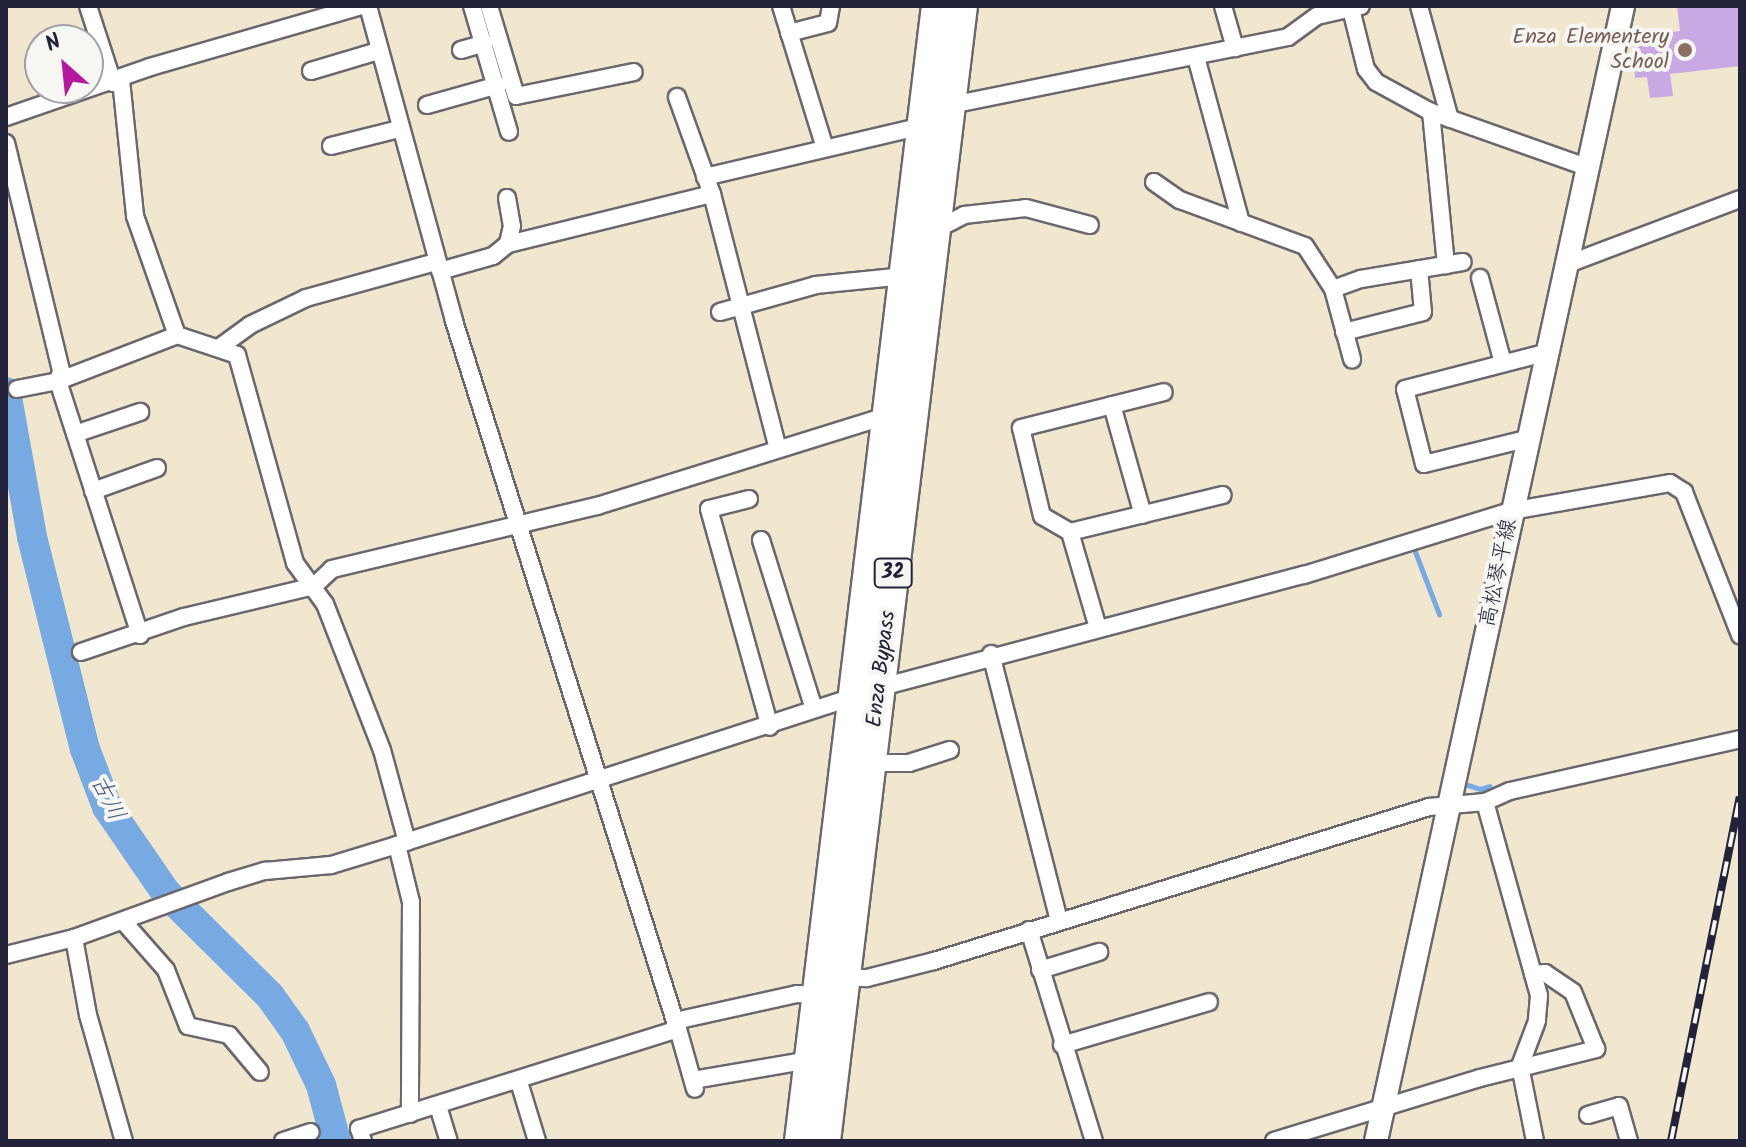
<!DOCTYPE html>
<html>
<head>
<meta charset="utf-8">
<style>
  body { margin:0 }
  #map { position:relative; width:1746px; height:1147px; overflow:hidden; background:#f1e6ce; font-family:Kalam,"Klee One",sans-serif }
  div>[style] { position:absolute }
  .stream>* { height:5px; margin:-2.5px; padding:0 2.5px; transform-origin:2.5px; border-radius:2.5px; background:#77a9e3 }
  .river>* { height:30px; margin:-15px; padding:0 15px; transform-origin:15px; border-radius:15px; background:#77a9e3 }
  .building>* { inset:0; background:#c9a9e3 }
  .roads { filter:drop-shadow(2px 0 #6a676e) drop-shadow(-2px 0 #6a676e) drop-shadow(0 2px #6a676e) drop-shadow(0 -2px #6a676e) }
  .street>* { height:16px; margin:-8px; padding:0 8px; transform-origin:8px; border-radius:8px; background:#fff }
  .secondary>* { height:22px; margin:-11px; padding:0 11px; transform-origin:11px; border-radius:11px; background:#fff }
  .highway>* { height:30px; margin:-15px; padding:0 15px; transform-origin:15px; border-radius:15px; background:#fff }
  .rail>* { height:8px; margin-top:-4px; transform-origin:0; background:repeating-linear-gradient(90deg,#f6f6f2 0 15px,#22223b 0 30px); box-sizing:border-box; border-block:2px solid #22223b }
  .dots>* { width:22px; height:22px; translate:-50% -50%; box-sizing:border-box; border:4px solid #f6f6f2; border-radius:50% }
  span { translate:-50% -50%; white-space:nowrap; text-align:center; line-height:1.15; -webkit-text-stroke:8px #f6f6f2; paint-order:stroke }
  .shield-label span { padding:2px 6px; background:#f6f6f2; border:2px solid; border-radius:6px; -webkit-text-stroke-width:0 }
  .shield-label { font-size:20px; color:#22223b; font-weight:700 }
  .education-label { font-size:22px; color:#785e54 }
  .right { translate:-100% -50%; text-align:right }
  .street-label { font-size:22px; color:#22223b }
  .water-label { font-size:24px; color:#44587e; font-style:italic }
  .frame { position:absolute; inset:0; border:8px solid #22223b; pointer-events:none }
  .north { position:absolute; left:24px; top:24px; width:80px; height:80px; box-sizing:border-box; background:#f6f6f2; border:2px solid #a1a1a9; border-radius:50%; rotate:333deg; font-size:22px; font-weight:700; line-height:32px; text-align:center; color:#22223b }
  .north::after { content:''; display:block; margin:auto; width:28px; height:36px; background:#b5179e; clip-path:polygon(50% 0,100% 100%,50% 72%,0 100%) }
</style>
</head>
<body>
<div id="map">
  <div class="stream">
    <i style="left:1414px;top:549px;width:70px;rotate:69deg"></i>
    <i style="left:1468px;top:785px;width:13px;rotate:18deg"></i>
    <i style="left:1480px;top:789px;width:10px;rotate:-17deg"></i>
    <i style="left:1534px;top:1049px;width:22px;rotate:-68deg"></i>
  </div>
  <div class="river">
    <i style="left:6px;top:392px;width:147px;rotate:79.8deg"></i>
    <i style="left:32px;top:537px;width:219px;rotate:76deg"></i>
    <i style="left:85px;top:749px;width:62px;rotate:69.2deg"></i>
    <i style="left:107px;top:807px;width:104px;rotate:55.5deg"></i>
    <i style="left:166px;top:893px;width:146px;rotate:44.7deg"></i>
    <i style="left:270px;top:996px;width:43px;rotate:54.5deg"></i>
    <i style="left:295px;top:1031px;width:60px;rotate:64.3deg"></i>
    <i style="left:321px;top:1085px;width:58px;rotate:75deg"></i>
  </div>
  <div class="building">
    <i style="clip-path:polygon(1677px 6px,1740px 6px,1740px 66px,1670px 74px,1673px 96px,1650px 98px,1647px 77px,1635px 78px,1633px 37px,1680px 31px)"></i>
  </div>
  <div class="roads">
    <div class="street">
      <i style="left:88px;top:6px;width:81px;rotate:72deg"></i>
      <i style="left:368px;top:6px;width:327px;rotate:74.7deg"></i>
      <i style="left:454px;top:321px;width:734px;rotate:72.48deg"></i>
      <i style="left:472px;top:6px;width:131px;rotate:73.6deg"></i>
      <i style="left:489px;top:6px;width:94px;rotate:73.3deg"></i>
      <i style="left:516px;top:96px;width:120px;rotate:-11.5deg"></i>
      <i style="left:781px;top:6px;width:149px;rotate:72.8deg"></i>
      <i style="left:1223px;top:6px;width:44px;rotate:74.1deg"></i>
      <i style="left:1419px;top:6px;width:117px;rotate:74.7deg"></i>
      <i style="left:1351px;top:9px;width:62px;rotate:76deg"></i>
      <i style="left:1366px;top:69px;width:16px;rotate:52deg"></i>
      <i style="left:1376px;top:82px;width:63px;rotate:28.6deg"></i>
      <i style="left:1431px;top:112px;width:168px;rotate:19.5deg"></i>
      <i style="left:789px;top:33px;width:40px;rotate:-14.4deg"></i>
      <i style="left:828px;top:23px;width:17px;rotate:-80deg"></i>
      <i style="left:461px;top:50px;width:25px;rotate:-16deg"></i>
      <i style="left:1196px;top:57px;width:172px;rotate:74.8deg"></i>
      <i style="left:311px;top:71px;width:70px;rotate:-16.6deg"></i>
      <i style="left:121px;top:80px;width:137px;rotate:84.1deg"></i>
      <i style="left:135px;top:216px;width:126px;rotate:70.6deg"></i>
      <i style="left:677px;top:97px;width:103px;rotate:70.2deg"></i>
      <i style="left:712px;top:194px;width:260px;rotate:75.5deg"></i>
      <i style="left:427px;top:105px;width:74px;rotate:-15.7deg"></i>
      <i style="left:951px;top:105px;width:344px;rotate:-11.4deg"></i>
      <i style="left:1288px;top:37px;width:36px;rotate:-36deg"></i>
      <i style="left:1317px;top:16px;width:45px;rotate:-12.8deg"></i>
      <i style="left:1431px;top:112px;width:154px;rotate:84.4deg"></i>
      <i style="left:6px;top:117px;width:152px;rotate:-19.1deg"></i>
      <i style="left:150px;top:67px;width:220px;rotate:-16.1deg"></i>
      <i style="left:6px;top:143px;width:235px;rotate:76.4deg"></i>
      <i style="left:61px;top:371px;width:10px;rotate:107deg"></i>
      <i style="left:58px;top:381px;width:267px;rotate:72.1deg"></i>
      <i style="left:331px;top:146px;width:70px;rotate:-14deg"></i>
      <i style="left:705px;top:177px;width:224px;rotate:-13.2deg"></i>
      <i style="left:1154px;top:182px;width:32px;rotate:35deg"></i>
      <i style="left:1180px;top:200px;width:133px;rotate:20.2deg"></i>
      <i style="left:1305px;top:246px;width:51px;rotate:56.9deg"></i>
      <i style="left:1333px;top:289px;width:73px;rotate:74.8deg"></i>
      <i style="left:507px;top:198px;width:28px;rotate:80deg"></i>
      <i style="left:512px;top:226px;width:18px;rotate:103deg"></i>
      <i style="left:937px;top:229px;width:30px;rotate:-27deg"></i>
      <i style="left:964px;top:215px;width:62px;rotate:-6.4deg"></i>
      <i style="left:1026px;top:208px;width:66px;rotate:14.9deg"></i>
      <i style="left:1568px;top:264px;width:184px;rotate:-20.7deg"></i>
      <i style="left:440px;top:271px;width:55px;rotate:-15.8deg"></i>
      <i style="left:493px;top:256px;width:19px;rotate:-39deg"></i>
      <i style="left:508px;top:244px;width:210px;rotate:-13.8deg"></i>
      <i style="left:1480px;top:278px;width:88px;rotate:74.9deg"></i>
      <i style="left:1333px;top:289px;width:30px;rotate:-20deg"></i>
      <i style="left:1361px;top:279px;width:103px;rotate:-9.5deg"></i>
      <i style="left:720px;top:312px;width:100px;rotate:-15.7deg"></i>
      <i style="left:816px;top:285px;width:89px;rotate:-5.8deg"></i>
      <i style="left:1344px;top:332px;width:81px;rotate:-14.2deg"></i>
      <i style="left:1423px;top:312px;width:43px;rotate:-95.3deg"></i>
      <i style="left:220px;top:347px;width:37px;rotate:-36deg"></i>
      <i style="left:250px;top:325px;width:62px;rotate:-25.7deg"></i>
      <i style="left:306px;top:298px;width:135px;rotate:-15.5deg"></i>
      <i style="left:17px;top:389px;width:42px;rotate:-11deg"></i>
      <i style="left:58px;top:381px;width:128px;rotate:-21.1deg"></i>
      <i style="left:177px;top:335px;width:63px;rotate:18.4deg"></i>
      <i style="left:237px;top:355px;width:216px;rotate:74.4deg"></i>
      <i style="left:295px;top:563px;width:51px;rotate:53.8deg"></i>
      <i style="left:325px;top:604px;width:157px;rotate:68.7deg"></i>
      <i style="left:382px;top:750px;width:95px;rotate:74.8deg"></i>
      <i style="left:1112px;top:405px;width:114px;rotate:74.3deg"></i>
      <i style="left:75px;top:434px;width:69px;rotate:-18.7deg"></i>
      <i style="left:1526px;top:439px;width:105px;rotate:166.2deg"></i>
      <i style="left:1424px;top:464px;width:77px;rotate:-104.2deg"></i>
      <i style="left:1405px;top:389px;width:144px;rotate:-14.5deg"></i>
      <i style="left:93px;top:491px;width:68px;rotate:-19.8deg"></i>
      <i style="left:749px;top:499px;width:41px;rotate:166deg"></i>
      <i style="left:709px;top:509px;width:226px;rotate:74.4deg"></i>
      <i style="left:1070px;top:532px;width:157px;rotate:-13.6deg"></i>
      <i style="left:761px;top:540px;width:177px;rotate:72.6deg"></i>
      <i style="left:1098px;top:628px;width:100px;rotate:-106.3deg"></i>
      <i style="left:1070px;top:532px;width:32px;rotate:-150deg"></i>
      <i style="left:1042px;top:516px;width:90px;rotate:-103.4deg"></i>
      <i style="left:1021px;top:428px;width:147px;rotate:-14.1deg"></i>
      <i style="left:81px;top:652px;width:109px;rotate:-18.8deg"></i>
      <i style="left:184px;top:617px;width:134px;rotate:-13.4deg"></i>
      <i style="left:314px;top:586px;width:25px;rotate:-43deg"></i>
      <i style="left:332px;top:569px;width:272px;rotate:-13.4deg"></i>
      <i style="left:597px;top:506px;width:306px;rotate:-17.3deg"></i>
      <i style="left:991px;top:654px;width:276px;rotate:75.7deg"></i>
      <i style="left:878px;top:688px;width:441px;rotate:-14.9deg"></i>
      <i style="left:1304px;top:575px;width:217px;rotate:-17.2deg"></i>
      <i style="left:1511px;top:511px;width:161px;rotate:-10deg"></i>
      <i style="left:1670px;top:483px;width:17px;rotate:33deg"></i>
      <i style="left:1684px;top:492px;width:154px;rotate:68.6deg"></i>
      <i style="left:870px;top:763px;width:39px"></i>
      <i style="left:909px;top:763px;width:43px;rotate:-17.6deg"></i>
      <i style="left:1485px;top:802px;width:201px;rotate:74.4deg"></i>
      <i style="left:1539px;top:996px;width:25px;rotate:95deg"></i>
      <i style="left:1537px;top:1021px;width:48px;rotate:110.7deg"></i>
      <i style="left:1520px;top:1066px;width:76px;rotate:78.7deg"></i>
      <i style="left:397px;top:845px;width:59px;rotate:76.2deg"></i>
      <i style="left:411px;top:902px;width:212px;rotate:90.3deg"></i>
      <i style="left:123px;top:921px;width:65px;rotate:48.7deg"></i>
      <i style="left:166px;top:970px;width:60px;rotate:68.6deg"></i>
      <i style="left:188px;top:1026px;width:42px;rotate:12.4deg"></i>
      <i style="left:229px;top:1035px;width:48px;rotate:50deg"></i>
      <i style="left:1029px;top:930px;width:221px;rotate:72.9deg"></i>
      <i style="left:74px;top:938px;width:78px;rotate:79.7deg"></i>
      <i style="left:88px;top:1015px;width:131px;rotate:74.1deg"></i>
      <i style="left:6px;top:955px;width:70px;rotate:-14deg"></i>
      <i style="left:74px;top:938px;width:164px;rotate:-20deg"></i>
      <i style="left:228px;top:882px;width:39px;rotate:-17deg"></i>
      <i style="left:265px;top:871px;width:66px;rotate:-5.2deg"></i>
      <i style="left:331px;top:865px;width:69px;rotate:-16.9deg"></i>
      <i style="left:397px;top:845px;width:483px;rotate:-18deg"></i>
      <i style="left:1040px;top:970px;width:62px;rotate:-17deg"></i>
      <i style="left:845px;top:977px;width:22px;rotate:3deg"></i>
      <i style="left:867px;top:978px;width:69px;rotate:-14.2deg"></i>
      <i style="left:934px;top:961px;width:518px;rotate:-17.28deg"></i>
      <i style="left:1429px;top:807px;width:56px;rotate:-5.1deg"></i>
      <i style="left:1485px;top:802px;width:27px;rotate:-24deg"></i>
      <i style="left:1510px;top:791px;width:236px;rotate:-12.7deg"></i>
      <i style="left:678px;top:1029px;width:62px;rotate:74.2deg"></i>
      <i style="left:1062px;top:1045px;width:153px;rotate:-16.3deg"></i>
      <i style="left:693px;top:1080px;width:119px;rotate:-9.7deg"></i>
      <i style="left:519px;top:1082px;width:62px;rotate:73deg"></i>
      <i style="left:438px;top:1106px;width:37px;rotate:73deg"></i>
      <i style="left:1588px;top:1115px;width:32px;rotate:-16deg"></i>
      <i style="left:1619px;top:1106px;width:36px;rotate:74deg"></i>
      <i style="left:283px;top:1141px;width:29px;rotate:-18deg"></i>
      <i style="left:363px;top:1141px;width:13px;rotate:-108deg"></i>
      <i style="left:359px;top:1129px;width:334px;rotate:-17.4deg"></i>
      <i style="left:678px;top:1029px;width:9px;rotate:-111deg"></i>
      <i style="left:675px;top:1021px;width:125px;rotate:-12.5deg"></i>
      <i style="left:797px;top:994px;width:20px;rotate:3deg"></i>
      <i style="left:1274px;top:1141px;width:215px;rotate:-17deg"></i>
      <i style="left:1480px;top:1078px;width:120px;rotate:-14deg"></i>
      <i style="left:1596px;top:1049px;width:61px;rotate:-112deg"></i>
      <i style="left:1573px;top:992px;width:34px;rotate:-146deg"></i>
      <i style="left:1545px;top:973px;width:12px;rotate:175deg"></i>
    </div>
    <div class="secondary">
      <i style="left:1376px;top:1141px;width:1162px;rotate:-77.72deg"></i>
    </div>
    <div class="highway">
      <i style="left:800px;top:1141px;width:1143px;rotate:-83.12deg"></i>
      <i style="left:825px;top:1141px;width:1143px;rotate:-83.12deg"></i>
    </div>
  </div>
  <div class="rail">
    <i style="left:1671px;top:1141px;width:351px;rotate:-78.7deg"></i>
  </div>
  <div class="dots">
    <i style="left:1685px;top:50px;background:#8d6e63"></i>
  </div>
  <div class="shield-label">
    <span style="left:893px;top:573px">32</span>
  </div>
  <div class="education-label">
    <span class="right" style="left:1669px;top:50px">Enza Elementery<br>School</span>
  </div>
  <div class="street-label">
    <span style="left:1499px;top:573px;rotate:-78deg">高松琴平線</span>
    <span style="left:882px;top:669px;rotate:-83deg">Enza Bypass</span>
  </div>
  <div class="water-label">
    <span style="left:107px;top:798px;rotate:64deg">古川</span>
  </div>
  <div class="frame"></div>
  <div class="north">N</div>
</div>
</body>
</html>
